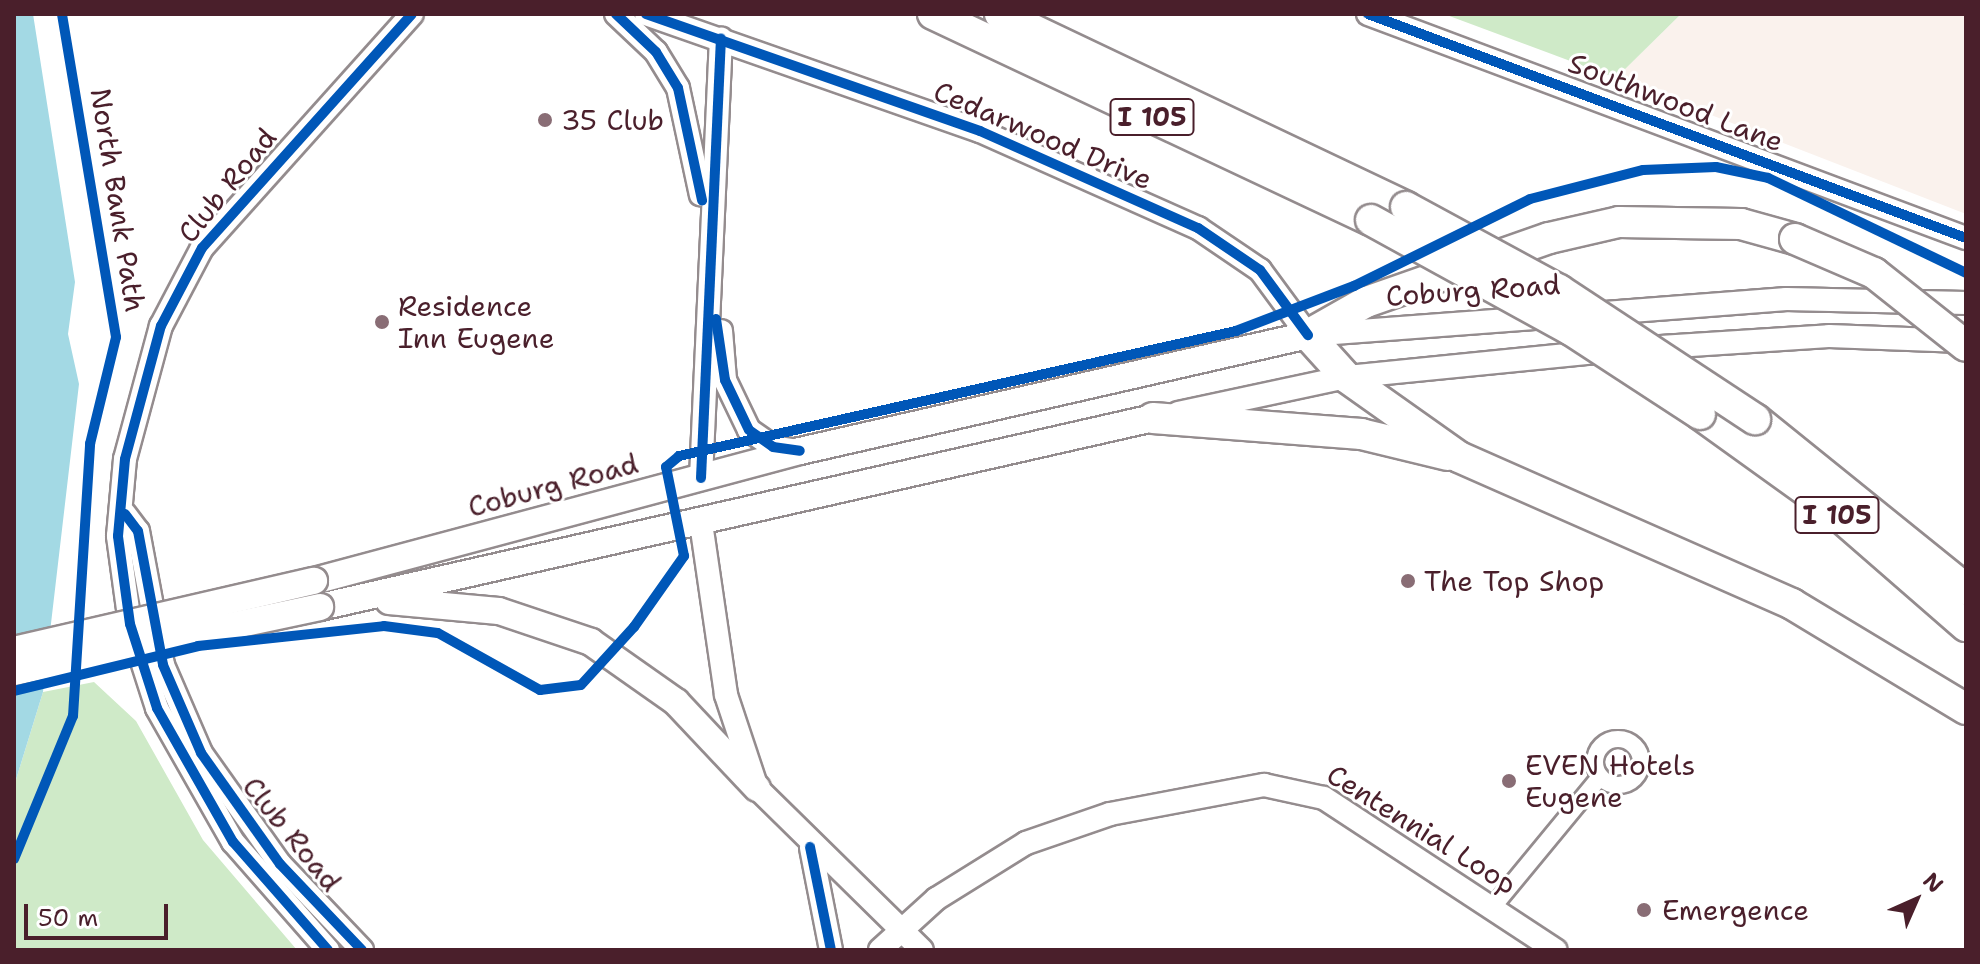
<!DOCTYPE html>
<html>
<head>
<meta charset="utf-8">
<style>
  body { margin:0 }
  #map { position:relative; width:1980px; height:964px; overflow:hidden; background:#fff; font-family:"Shantell Sans",sans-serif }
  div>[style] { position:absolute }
  .built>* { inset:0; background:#faf2ed }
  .green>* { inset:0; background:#cfeac8 }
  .water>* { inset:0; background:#a3d9e4 }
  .roads { filter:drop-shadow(2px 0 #948c8e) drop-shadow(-2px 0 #948c8e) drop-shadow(0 2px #948c8e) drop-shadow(0 -2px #948c8e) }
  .street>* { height:16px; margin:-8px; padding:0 8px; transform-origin:8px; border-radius:8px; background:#fff }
  .street>.ring { margin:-8px; padding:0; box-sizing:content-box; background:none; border:16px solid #fff; border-radius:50% }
  .secondary>* { height:22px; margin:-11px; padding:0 11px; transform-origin:11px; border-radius:11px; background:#fff }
  .primary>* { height:26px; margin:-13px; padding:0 13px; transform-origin:13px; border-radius:13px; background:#fff }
  .highway>* { height:30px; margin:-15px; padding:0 15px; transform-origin:15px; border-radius:15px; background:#fff }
  .bridges { filter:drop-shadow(2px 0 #948c8e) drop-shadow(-2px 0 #948c8e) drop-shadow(0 2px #948c8e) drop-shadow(0 -2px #948c8e) }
  .primary-bridge>* { height:26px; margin:-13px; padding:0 13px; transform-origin:13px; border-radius:13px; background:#fff }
  .highway-bridge>* { height:30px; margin:-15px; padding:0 15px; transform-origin:15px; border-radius:15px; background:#fff }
  .cycleway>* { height:10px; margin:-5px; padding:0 5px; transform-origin:5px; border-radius:5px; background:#0057b8 }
  .dots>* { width:22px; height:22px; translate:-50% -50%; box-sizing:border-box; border:4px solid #fff; border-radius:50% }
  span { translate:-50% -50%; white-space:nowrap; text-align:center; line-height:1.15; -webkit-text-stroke:6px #fff; paint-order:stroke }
  .shield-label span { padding:2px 6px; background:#fff; border:2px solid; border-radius:6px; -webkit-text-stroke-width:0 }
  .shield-label { font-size:26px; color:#4a1f2b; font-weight:700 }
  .street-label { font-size:28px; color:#4a1f2b }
  .poi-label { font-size:28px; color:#4a1f2b }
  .left { translate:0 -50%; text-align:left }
  .frame { position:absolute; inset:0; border:16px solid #4a1f2b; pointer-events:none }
  .north { position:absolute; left:1876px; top:860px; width:80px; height:80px; -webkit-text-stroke:6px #fff; paint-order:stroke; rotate:45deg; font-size:22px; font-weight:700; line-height:32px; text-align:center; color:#4a1f2b }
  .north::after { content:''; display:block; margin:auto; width:28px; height:36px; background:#4a1f2b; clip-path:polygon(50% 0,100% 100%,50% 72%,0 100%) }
  .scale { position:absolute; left:24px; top:904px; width:144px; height:36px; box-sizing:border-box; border:4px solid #4a1f2b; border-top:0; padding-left:10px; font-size:24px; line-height:28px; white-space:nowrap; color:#4a1f2b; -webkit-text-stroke:6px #fff; paint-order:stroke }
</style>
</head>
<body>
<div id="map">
  <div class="built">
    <i style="clip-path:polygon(1681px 14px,1966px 14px,1966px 214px,1616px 78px)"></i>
  </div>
  <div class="green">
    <i style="clip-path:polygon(1444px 14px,1681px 14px,1616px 78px)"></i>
    <i style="clip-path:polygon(94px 682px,136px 721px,203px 840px,297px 950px,14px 950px,14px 786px,43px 692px)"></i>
  </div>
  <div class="water">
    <i style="clip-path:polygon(14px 14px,33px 14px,75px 282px,68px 334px,79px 384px,43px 692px,14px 786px)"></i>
  </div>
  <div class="roads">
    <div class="street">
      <i class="ring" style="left:1595px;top:739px;width:30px;height:30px"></i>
      <i style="left:1492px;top:908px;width:170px;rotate:-50.5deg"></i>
    </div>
    <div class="secondary">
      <i style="left:616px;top:14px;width:55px;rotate:43.5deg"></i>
      <i style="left:656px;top:52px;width:42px;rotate:58.6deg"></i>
      <i style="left:678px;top:88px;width:109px;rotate:77.9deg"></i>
      <i style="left:646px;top:14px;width:354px;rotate:19.3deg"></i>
      <i style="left:980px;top:131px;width:239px;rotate:24deg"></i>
      <i style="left:1198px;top:228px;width:75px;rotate:34.1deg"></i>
      <i style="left:1260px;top:270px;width:81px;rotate:53.6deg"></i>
      <i style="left:1308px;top:335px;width:243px;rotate:-4.3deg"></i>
      <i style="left:1368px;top:14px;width:639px;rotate:20.54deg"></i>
      <i style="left:1592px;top:314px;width:195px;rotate:-4.4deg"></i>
      <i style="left:1786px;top:299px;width:180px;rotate:1.3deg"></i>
      <i style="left:721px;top:331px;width:49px;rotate:85.3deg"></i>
      <i style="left:725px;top:380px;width:55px;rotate:64.4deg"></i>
      <i style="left:749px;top:430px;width:29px;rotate:35deg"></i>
      <i style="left:773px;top:447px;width:26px;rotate:9deg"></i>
      <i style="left:1645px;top:348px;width:184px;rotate:-3.7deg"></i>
      <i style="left:1829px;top:336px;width:133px;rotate:2.2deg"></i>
      <i style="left:1178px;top:413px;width:172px;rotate:-12.1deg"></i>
      <i style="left:1346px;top:377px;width:261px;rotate:-5.7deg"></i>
      <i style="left:701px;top:478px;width:440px;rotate:-87.4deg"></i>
      <i style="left:125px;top:514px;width:21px;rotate:53deg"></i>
      <i style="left:138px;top:531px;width:136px;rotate:79.4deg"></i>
      <i style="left:163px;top:665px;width:96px;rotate:66.6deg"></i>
      <i style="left:201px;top:753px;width:136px;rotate:54.6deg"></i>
      <i style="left:280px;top:864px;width:119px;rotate:46.4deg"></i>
      <i style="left:701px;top:523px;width:174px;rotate:81.7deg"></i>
      <i style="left:726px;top:695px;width:98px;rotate:71.6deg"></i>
      <i style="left:757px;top:788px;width:231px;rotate:44.5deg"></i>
      <i style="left:811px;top:848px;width:104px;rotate:78.9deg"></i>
      <i style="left:328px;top:950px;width:144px;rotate:-131.3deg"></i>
      <i style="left:233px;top:842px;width:154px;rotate:-119.6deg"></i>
      <i style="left:157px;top:708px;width:88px;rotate:-107.8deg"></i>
      <i style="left:130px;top:624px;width:89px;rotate:-97.8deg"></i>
      <i style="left:118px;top:536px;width:77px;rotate:-84.8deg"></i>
      <i style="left:125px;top:459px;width:138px;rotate:-74.9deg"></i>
      <i style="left:161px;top:326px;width:88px;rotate:-62.3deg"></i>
      <i style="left:202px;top:248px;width:314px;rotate:-48.1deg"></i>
      <i style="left:880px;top:950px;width:76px;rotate:-42.3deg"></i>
      <i style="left:936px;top:899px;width:106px;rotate:-31.9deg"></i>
      <i style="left:1026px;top:843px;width:89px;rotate:-19deg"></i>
      <i style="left:1110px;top:814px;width:157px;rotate:-10.7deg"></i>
      <i style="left:1264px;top:785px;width:61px;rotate:12.2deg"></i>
      <i style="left:1324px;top:798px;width:277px;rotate:33.3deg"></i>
    </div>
    <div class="primary">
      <i style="left:314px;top:581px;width:503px;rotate:-14.98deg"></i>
      <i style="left:800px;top:451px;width:521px;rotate:-12.86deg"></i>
      <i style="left:389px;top:601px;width:110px;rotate:5.2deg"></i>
      <i style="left:499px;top:611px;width:97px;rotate:18.6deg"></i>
      <i style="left:591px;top:642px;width:104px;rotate:35.2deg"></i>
      <i style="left:676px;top:702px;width:118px;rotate:46.7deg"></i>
      <i style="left:320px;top:607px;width:854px;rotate:-12.78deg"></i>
    </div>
    <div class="highway">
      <i style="left:933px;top:14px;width:484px;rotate:25.2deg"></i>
      <i style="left:1000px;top:14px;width:450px;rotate:25.4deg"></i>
      <i style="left:1795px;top:239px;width:56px;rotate:-164.5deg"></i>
      <i style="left:1741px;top:224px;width:122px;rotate:-179.1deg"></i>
      <i style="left:1619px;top:222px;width:72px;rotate:167.1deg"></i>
      <i style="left:1549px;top:238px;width:194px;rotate:160.7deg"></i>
      <i style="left:1366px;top:302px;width:67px;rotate:150.4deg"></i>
      <i style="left:1308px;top:335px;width:57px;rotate:47.9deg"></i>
      <i style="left:1346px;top:377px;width:138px;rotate:35.3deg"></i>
      <i style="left:1459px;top:457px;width:364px;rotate:23.8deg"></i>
      <i style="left:1792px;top:604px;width:203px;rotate:31.1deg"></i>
      <i style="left:1700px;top:414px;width:158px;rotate:35.7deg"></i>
      <i style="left:1828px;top:506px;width:183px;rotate:41deg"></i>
      <i style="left:1153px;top:418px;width:209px;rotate:4.4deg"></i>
      <i style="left:1361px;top:434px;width:89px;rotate:13.6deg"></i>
      <i style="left:1755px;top:419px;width:271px;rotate:38.9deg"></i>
    </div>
  </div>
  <div class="bridges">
    <div class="primary-bridge">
      <i style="left:14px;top:650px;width:308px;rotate:-13deg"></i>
      <i style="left:14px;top:672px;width:313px;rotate:-12deg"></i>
    </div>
    <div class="highway-bridge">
      <i style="left:1406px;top:207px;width:174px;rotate:28.5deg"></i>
      <i style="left:1559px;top:290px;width:235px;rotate:33.4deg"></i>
      <i style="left:1371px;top:220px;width:228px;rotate:28.8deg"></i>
      <i style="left:1571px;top:330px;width:154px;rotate:33.1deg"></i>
      <i style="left:1795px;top:239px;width:86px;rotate:23.3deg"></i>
      <i style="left:1874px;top:273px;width:117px;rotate:38.4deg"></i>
    </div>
  </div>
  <div class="cycleway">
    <i style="left:616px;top:14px;width:55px;rotate:43.5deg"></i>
    <i style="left:656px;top:52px;width:42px;rotate:58.6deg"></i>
    <i style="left:678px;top:88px;width:115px;rotate:77.9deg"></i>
    <i style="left:646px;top:14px;width:354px;rotate:19.3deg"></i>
    <i style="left:980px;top:131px;width:239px;rotate:24deg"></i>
    <i style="left:1198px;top:228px;width:75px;rotate:34.1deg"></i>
    <i style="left:1260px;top:270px;width:81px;rotate:53.6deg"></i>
    <i style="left:1368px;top:14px;width:639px;rotate:20.54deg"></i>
    <i style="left:716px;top:319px;width:62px;rotate:81.6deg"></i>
    <i style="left:725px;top:380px;width:55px;rotate:64.4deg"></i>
    <i style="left:749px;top:430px;width:29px;rotate:35deg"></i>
    <i style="left:773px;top:447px;width:27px;rotate:8deg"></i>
    <i style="left:701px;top:478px;width:440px;rotate:-87.4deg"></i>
    <i style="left:125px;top:514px;width:21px;rotate:53deg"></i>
    <i style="left:138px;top:531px;width:136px;rotate:79.4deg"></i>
    <i style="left:163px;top:665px;width:96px;rotate:66.6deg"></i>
    <i style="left:201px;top:753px;width:136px;rotate:54.6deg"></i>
    <i style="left:280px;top:864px;width:119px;rotate:46.4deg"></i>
    <i style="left:14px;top:691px;width:189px;rotate:-13.7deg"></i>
    <i style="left:198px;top:646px;width:187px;rotate:-6.1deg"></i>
    <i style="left:384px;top:626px;width:54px;rotate:7.4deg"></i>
    <i style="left:438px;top:633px;width:117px;rotate:29.2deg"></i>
    <i style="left:540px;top:690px;width:41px;rotate:-7deg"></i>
    <i style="left:581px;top:685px;width:79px;rotate:-47.6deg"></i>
    <i style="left:634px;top:627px;width:87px;rotate:-54.8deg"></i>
    <i style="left:684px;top:556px;width:91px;rotate:-101.4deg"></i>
    <i style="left:666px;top:467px;width:17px;rotate:-40deg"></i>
    <i style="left:679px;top:456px;width:571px;rotate:-12.65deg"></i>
    <i style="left:1236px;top:331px;width:126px;rotate:-20.9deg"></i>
    <i style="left:1354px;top:286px;width:196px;rotate:-26.3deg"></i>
    <i style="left:1530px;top:199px;width:117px;rotate:-14.4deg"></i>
    <i style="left:1643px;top:170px;width:73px;rotate:-2.4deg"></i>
    <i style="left:1716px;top:167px;width:53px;rotate:11.9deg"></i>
    <i style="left:1768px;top:178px;width:220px;rotate:25.6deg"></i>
    <i style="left:810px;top:847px;width:105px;rotate:78.5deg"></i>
    <i style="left:14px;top:859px;width:155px;rotate:-67.6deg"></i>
    <i style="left:73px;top:716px;width:273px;rotate:-86.4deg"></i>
    <i style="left:90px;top:444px;width:110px;rotate:-76.3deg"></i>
    <i style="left:116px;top:337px;width:327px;rotate:-99.5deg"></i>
    <i style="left:328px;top:950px;width:144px;rotate:-131.3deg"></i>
    <i style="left:233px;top:842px;width:154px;rotate:-119.6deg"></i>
    <i style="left:157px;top:708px;width:88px;rotate:-107.8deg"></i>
    <i style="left:130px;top:624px;width:89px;rotate:-97.8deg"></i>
    <i style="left:118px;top:536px;width:77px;rotate:-84.8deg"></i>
    <i style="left:125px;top:459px;width:138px;rotate:-74.9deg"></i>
    <i style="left:161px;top:326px;width:88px;rotate:-62.3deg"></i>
    <i style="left:202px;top:248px;width:314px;rotate:-48.1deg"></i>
  </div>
  <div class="dots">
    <i style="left:545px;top:120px;background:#896d75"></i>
    <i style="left:382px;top:322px;background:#896d75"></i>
    <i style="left:1408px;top:581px;background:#896d75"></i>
    <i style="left:1509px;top:781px;background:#896d75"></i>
    <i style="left:1644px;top:910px;background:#896d75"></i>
  </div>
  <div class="shield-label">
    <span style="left:1152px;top:117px">I 105</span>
    <span style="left:1837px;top:515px">I 105</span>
  </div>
  <div class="street-label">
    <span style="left:1676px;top:102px;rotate:21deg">Southwood Lane</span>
    <span style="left:1043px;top:135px;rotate:23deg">Cedarwood Drive</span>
    <span style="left:227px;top:185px;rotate:-51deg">Club Road</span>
    <span style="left:118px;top:200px;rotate:81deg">North Bank Path</span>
    <span style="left:1473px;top:290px;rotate:-4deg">Coburg Road</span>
    <span style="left:553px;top:485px;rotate:-15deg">Coburg Road</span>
    <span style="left:1422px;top:829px;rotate:32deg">Centennial Loop</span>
    <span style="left:292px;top:834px;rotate:51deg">Club Road</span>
  </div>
  <div class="poi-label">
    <span class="left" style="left:561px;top:120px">35 Club</span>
    <span class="left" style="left:398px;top:322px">Residence<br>Inn Eugene</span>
    <span class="left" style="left:1424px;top:581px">The Top Shop</span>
    <span class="left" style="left:1525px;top:781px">EVEN Hotels<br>Eugene</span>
    <span class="left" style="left:1662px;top:910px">Emergence</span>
  </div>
  <div class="frame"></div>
  <div class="north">N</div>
  <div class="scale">50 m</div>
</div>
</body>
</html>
